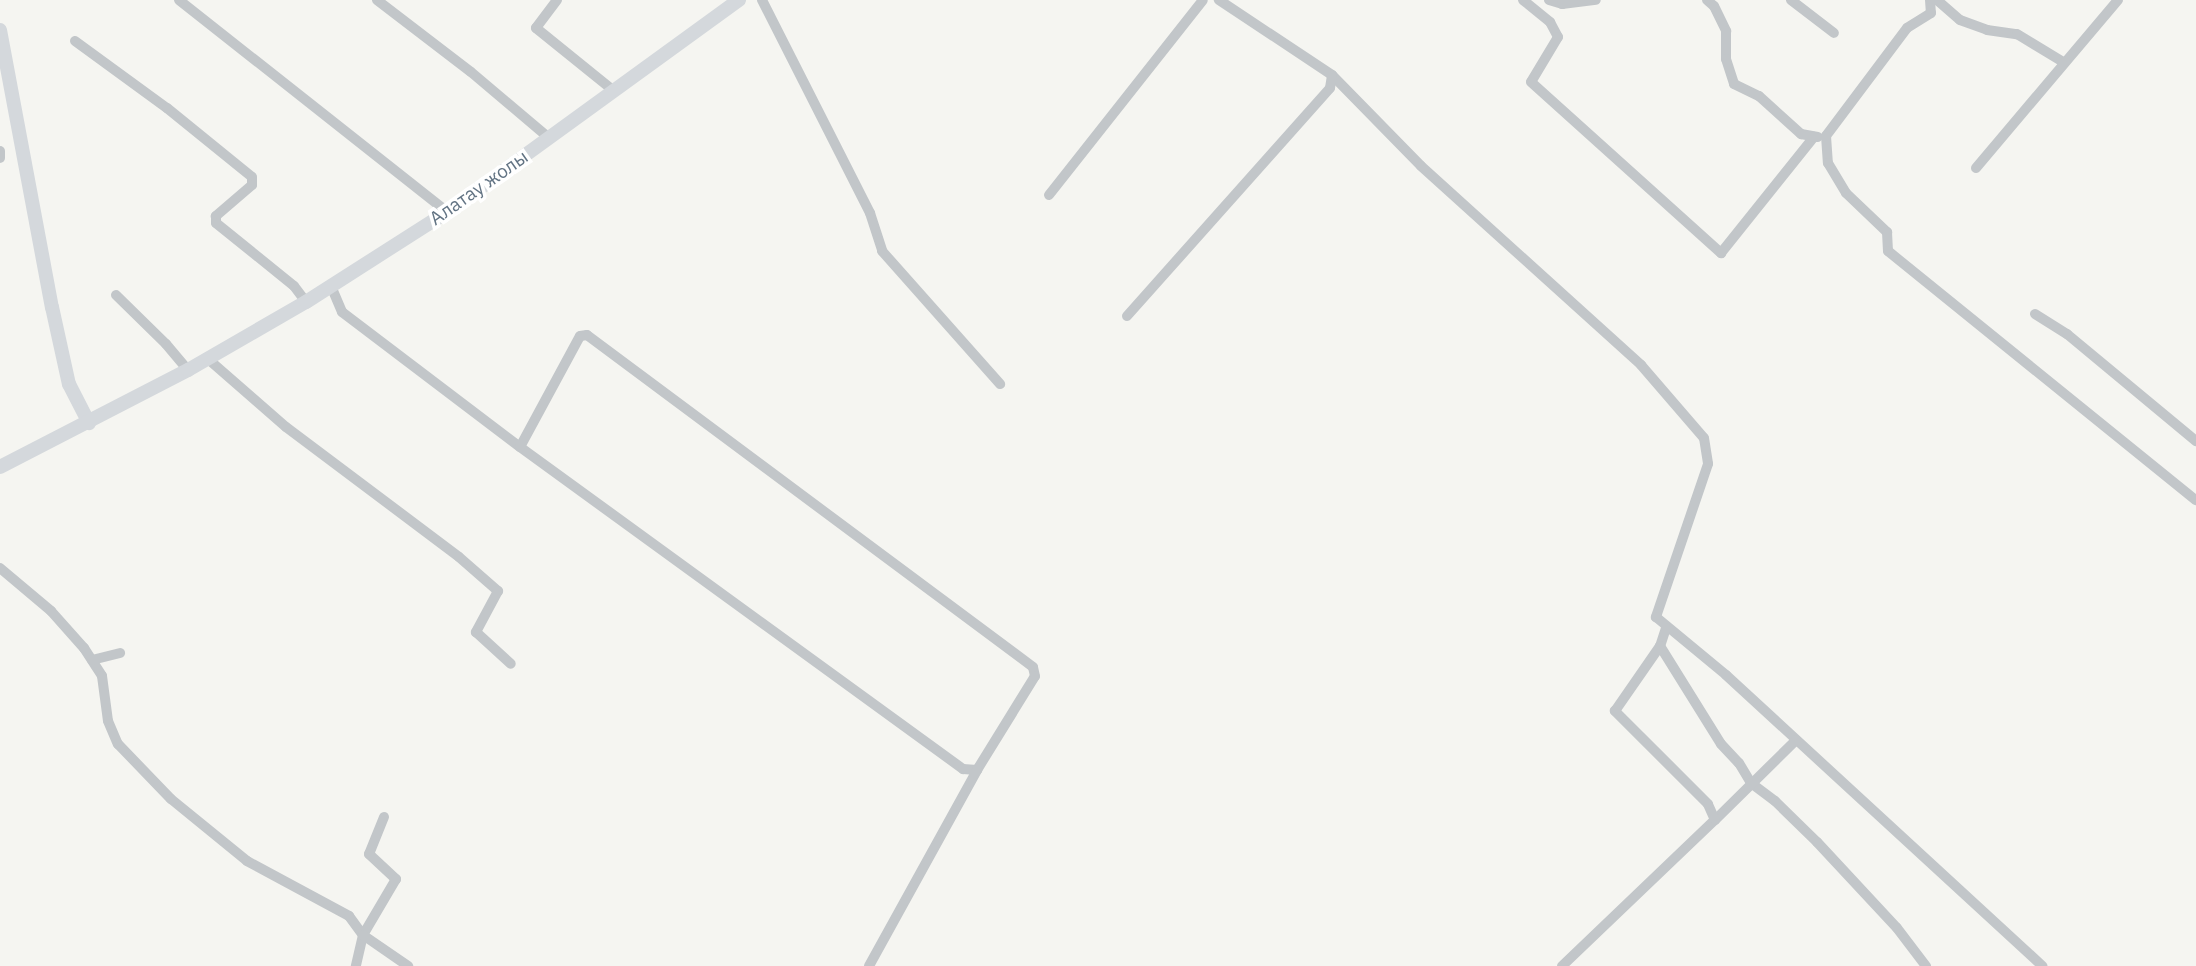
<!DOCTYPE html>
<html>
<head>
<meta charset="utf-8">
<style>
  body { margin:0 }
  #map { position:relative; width:2196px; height:966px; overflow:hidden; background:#f5f5f1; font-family:"IBM Plex Sans",sans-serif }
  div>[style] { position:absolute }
  .street>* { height:10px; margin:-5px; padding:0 5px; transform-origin:5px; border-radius:5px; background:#c2c6c9 }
  .secondary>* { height:14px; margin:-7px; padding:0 7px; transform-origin:7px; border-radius:7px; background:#d4d8dc }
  span { translate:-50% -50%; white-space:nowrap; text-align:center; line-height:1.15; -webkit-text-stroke:7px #fff; paint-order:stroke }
  .street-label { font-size:19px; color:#637484 }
</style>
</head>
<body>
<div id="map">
  <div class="street">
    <i style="left:179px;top:0;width:342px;rotate:38.3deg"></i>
    <i style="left:377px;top:0;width:118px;rotate:37.5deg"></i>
    <i style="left:471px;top:72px;width:102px;rotate:40.2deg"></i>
    <i style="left:557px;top:0;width:35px;rotate:127deg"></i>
    <i style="left:536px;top:28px;width:100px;rotate:38.9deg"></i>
    <i style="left:762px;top:0;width:239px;rotate:63.1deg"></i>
    <i style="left:870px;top:213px;width:40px;rotate:72deg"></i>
    <i style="left:882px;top:251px;width:178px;rotate:48.4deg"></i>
    <i style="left:1523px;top:0;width:35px;rotate:39deg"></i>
    <i style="left:1550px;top:22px;width:17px;rotate:62deg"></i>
    <i style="left:1558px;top:37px;width:52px;rotate:121deg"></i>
    <i style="left:1531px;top:82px;width:256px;rotate:42deg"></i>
    <i style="left:1721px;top:253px;width:149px;rotate:-51.3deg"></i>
    <i style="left:1549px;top:0;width:14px;rotate:17deg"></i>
    <i style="left:1562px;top:4px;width:34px;rotate:-7deg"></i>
    <i style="left:1707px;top:0;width:9px;rotate:41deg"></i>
    <i style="left:1714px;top:6px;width:28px;rotate:64deg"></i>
    <i style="left:1726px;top:31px;width:28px;rotate:90deg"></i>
    <i style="left:1726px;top:59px;width:26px;rotate:72deg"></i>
    <i style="left:1734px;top:84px;width:28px;rotate:26deg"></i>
    <i style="left:1759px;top:96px;width:57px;rotate:42.1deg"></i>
    <i style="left:1801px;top:134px;width:17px;rotate:10deg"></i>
    <i style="left:1791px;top:0;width:54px;rotate:37.5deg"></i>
    <i style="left:1930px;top:0;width:13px;rotate:86deg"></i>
    <i style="left:1931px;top:13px;width:28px;rotate:148deg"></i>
    <i style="left:1907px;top:28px;width:135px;rotate:126.9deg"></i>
    <i style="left:1826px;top:136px;width:27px;rotate:86deg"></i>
    <i style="left:1828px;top:163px;width:35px;rotate:59deg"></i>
    <i style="left:1846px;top:193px;width:57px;rotate:43.6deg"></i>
    <i style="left:1887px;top:232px;width:19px;rotate:87deg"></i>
    <i style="left:1888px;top:251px;width:396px;rotate:39deg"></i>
    <i style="left:1937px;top:0;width:30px;rotate:41deg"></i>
    <i style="left:1960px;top:20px;width:29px;rotate:20deg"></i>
    <i style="left:1987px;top:30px;width:30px;rotate:8deg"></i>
    <i style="left:2017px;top:34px;width:54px;rotate:31.3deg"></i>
    <i style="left:75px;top:41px;width:114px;rotate:36.1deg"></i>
    <i style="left:167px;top:108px;width:109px;rotate:39.1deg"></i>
    <i style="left:252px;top:177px;width:8px;rotate:90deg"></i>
    <i style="left:252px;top:185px;width:48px;rotate:139.3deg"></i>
    <i style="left:216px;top:216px;width:7px;rotate:90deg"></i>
    <i style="left:216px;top:223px;width:100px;rotate:38.9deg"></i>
    <i style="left:294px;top:286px;width:20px;rotate:53deg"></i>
    <i style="left:1332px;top:75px;width:127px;rotate:45.6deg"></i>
    <i style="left:1421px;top:166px;width:297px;rotate:42.1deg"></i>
    <i style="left:1641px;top:365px;width:96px;rotate:49.2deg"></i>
    <i style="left:1704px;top:438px;width:26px;rotate:81deg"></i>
    <i style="left:1708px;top:464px;width:162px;rotate:108.8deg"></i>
    <i style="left:1656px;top:617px;width:91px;rotate:39.6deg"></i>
    <i style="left:1726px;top:675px;width:430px;rotate:42.6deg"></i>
    <i style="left:0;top:151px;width:7px;rotate:90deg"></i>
    <i style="left:1976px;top:168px;width:220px;rotate:-49.8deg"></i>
    <i style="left:1049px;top:195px;width:248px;rotate:-51.7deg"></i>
    <i style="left:331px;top:286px;width:28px;rotate:67deg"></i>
    <i style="left:342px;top:312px;width:223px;rotate:37.2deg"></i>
    <i style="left:520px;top:447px;width:548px;rotate:36.01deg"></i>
    <i style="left:963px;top:769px;width:14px;rotate:4deg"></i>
    <i style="left:977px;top:770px;width:110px;rotate:-58.3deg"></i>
    <i style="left:1035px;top:676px;width:9px;rotate:-103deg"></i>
    <i style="left:1033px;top:667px;width:556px;rotate:-143.34deg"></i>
    <i style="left:587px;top:335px;width:7px;rotate:172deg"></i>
    <i style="left:580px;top:336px;width:126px;rotate:118.4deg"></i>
    <i style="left:116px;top:295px;width:70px;rotate:44.4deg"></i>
    <i style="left:166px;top:344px;width:34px;rotate:50deg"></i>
    <i style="left:2035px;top:314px;width:38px;rotate:32deg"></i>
    <i style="left:2067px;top:334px;width:168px;rotate:39.7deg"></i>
    <i style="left:1127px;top:316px;width:305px;rotate:-48.3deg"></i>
    <i style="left:1330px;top:88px;width:13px;rotate:-81deg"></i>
    <i style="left:1332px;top:75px;width:136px;rotate:-146.4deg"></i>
    <i style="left:208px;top:359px;width:103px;rotate:41.1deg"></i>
    <i style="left:286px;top:427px;width:216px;rotate:36.9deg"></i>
    <i style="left:459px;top:557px;width:52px;rotate:41.1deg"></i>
    <i style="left:498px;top:591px;width:47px;rotate:118.2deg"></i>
    <i style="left:476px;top:632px;width:47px;rotate:42.4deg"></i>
    <i style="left:0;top:568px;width:67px;rotate:40.1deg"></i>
    <i style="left:51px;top:611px;width:50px;rotate:48.3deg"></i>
    <i style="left:84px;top:648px;width:33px;rotate:57deg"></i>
    <i style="left:102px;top:676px;width:45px;rotate:82.4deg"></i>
    <i style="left:108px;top:721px;width:25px;rotate:67deg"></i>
    <i style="left:118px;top:744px;width:76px;rotate:46.1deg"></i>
    <i style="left:171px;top:799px;width:98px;rotate:39.2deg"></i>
    <i style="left:247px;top:861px;width:116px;rotate:28.3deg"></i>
    <i style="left:349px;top:916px;width:24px;rotate:54deg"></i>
    <i style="left:363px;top:935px;width:32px;rotate:103deg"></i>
    <i style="left:1666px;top:628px;width:19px;rotate:108deg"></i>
    <i style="left:1660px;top:646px;width:115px;rotate:58.1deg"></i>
    <i style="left:1721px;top:744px;width:26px;rotate:47deg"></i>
    <i style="left:1739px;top:763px;width:23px;rotate:59deg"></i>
    <i style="left:1751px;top:783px;width:30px;rotate:37deg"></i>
    <i style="left:1775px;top:801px;width:59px;rotate:44.3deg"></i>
    <i style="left:1817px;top:842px;width:117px;rotate:47.1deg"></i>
    <i style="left:1897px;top:928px;width:48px;rotate:52.7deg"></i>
    <i style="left:92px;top:660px;width:29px;rotate:-14deg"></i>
    <i style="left:384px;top:817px;width:40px;rotate:112deg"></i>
    <i style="left:369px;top:854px;width:37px;rotate:43deg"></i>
    <i style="left:396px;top:879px;width:65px;rotate:120.5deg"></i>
    <i style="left:363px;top:935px;width:55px;rotate:34.6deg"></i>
    <i style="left:1715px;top:820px;width:114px;rotate:-44.6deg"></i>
    <i style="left:869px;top:966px;width:224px;rotate:-61.1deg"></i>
    <i style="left:1562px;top:966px;width:211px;rotate:-43.7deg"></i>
    <i style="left:1715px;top:820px;width:17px;rotate:-114deg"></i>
    <i style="left:1708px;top:804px;width:132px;rotate:-135deg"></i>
    <i style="left:1615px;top:711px;width:79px;rotate:-55.3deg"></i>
  </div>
  <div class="secondary">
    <i style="left:0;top:30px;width:282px;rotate:79.4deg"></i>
    <i style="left:52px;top:307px;width:79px;rotate:77.6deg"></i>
    <i style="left:69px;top:384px;width:44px;rotate:62.9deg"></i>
    <i style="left:0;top:467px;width:212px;rotate:-27.3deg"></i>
    <i style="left:188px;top:370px;width:136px;rotate:-30deg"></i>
    <i style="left:306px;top:302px;width:167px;rotate:-32.6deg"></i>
    <i style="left:447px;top:212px;width:361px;rotate:-36deg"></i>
  </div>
  <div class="street-label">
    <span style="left:479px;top:188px;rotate:-35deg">Алатау жолы</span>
  </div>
</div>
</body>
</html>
